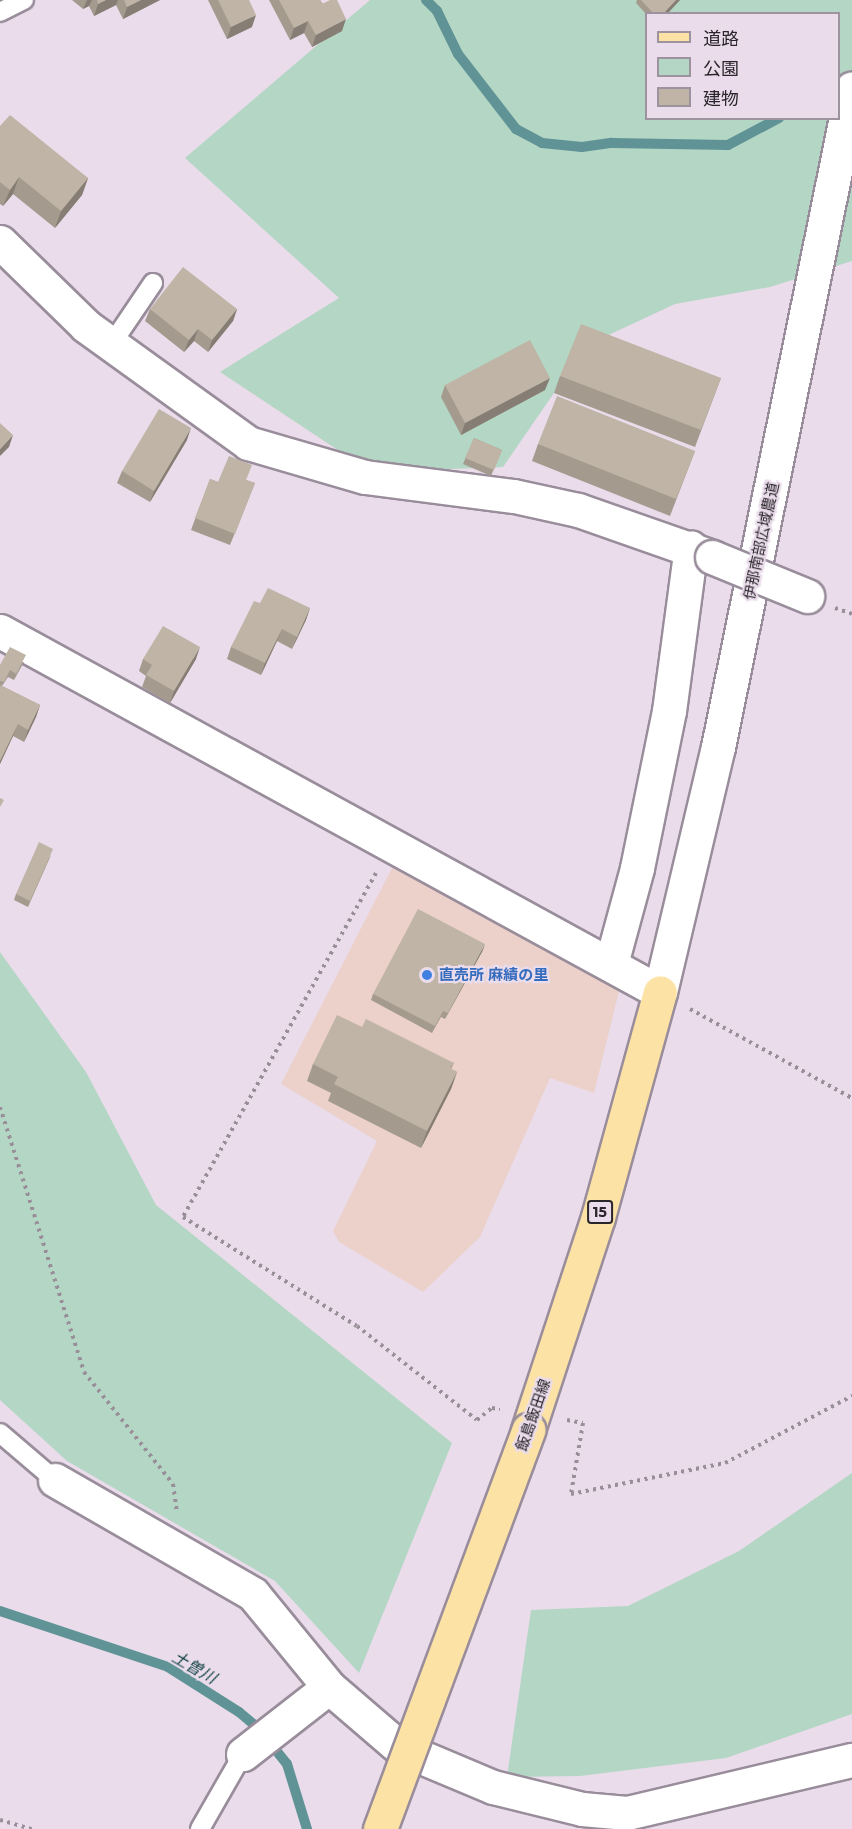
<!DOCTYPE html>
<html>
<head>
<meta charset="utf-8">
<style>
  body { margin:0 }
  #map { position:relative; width:852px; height:1829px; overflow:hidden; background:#eadceb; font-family:Montserrat,"Noto Sans JP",sans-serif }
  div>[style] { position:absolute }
  .commercial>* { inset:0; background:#ebd1ca }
  .green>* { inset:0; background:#b4d6c4 }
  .stream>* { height:10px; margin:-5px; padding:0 5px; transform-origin:5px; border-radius:5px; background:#609396 }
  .path>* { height:4px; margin-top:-2px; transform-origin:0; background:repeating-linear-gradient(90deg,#988f99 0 3px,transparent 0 7.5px) }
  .roads { filter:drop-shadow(2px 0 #998d9b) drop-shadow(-2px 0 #998d9b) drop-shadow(0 2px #998d9b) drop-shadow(0 -2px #998d9b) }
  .lane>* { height:18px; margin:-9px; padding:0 9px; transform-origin:9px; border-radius:9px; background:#fff }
  .street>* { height:33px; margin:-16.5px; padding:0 16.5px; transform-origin:16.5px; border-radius:16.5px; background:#fff }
  .secondary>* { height:33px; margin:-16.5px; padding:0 16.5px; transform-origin:16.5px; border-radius:16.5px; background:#fff }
  .primary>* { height:33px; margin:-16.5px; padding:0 16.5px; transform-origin:16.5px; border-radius:16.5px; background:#fde2a5 }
  .bridges { filter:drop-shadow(2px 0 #998d9b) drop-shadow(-2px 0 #998d9b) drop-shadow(0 2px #998d9b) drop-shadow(0 -2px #998d9b) }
  .street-bridge>* { height:33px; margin:-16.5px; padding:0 16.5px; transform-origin:16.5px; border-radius:16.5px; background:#fff }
  .primary-bridge>* { height:33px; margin:-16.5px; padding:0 16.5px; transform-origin:16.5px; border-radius:16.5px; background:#fde2a5 }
  .wall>* { inset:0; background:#a49b8e }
  .shaded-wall>* { inset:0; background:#867e74 }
  .building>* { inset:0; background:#bfb4a5 }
  .dots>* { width:16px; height:16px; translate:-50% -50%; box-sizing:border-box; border:3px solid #eadceb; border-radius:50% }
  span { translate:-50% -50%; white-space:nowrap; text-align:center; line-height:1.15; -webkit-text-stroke:4.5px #eadceb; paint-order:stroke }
  .shield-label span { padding:2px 4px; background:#eadceb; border:2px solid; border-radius:4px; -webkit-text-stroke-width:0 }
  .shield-label { font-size:14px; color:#29252a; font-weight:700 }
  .street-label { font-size:15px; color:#29252a }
  .shop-label { font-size:15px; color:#366cbe; font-weight:700 }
  .left { translate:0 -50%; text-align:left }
  .water-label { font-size:16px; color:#0a3c3f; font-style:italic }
  .legend { position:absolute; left:645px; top:12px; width:195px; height:108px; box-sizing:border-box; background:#eadceb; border:2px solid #9d939e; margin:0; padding:8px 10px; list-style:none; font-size:18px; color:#29252a }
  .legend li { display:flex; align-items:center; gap:12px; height:30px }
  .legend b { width:30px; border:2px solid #9d939e }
</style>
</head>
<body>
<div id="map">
  <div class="commercial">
    <i style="clip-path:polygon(393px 866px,620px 987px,594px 1093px,550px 1078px,480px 1237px,423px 1292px,339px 1242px,333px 1231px,377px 1141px,281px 1084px)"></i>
  </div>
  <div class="green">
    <i style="clip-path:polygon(evenodd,370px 0,852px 0,852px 261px,770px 287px,675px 304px,587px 345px,503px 467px,371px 472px,220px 372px,339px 298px,185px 158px,370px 0,646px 14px,838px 14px,838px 118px,646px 118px,646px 14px)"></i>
    <i style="clip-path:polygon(0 952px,86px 1072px,156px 1205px,452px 1443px,359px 1673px,275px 1581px,67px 1461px,0 1400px)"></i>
    <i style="clip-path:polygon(852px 1473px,852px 1714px,726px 1758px,580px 1776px,507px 1777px,531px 1610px,628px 1606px,739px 1551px)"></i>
  </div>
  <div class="stream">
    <i style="left:426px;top:0;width:16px;rotate:45deg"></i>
    <i style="left:437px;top:11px;width:48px;rotate:64deg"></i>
    <i style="left:458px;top:54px;width:95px;rotate:52.3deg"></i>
    <i style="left:516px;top:129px;width:30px;rotate:28deg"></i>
    <i style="left:542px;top:143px;width:40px;rotate:5.7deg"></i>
    <i style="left:582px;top:147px;width:30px;rotate:-8deg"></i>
    <i style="left:612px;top:143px;width:116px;rotate:1deg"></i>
    <i style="left:728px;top:145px;width:58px;rotate:-27.9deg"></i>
    <i style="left:0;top:1611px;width:177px;rotate:18.4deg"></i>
    <i style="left:168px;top:1667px;width:84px;rotate:32.4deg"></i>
    <i style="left:239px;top:1712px;width:25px;rotate:40deg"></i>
    <i style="left:258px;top:1728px;width:46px;rotate:51.1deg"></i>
    <i style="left:287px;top:1764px;width:68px;rotate:72.9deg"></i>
  </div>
  <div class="path">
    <i style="left:835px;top:608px;width:18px;rotate:19deg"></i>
    <i style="left:376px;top:873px;width:394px;rotate:119.3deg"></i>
    <i style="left:183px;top:1217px;width:205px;rotate:32.1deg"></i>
    <i style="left:357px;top:1326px;width:152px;rotate:38.1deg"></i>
    <i style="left:477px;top:1420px;width:19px;rotate:-39deg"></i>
    <i style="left:492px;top:1408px;width:8px;rotate:7deg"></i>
    <i style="left:690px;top:1009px;width:185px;rotate:28.8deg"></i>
    <i style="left:0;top:1107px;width:278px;rotate:72.4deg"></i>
    <i style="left:84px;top:1372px;width:143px;rotate:51.5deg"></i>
    <i style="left:173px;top:1484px;width:28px;rotate:82deg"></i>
    <i style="left:567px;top:1420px;width:16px;rotate:11deg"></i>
    <i style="left:583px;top:1423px;width:72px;rotate:99.6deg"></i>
    <i style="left:571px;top:1494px;width:157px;rotate:-11.4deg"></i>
    <i style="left:725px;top:1463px;width:144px;rotate:-27.8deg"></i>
    <i style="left:0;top:1820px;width:33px;rotate:16deg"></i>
  </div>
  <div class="roads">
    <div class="lane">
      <i style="left:0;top:12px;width:27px;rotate:-27deg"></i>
      <i style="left:111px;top:345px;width:75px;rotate:-55.9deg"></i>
      <i style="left:0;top:1433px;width:72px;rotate:40.5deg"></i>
      <i style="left:200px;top:1829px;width:86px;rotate:-60.2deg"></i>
    </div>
    <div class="street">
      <i style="left:0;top:242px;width:120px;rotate:44.3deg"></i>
      <i style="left:86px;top:326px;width:200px;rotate:35.8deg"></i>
      <i style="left:248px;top:443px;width:122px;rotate:16.2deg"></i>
      <i style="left:365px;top:477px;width:150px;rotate:7.3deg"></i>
      <i style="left:514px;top:496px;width:66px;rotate:12.3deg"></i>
      <i style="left:578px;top:510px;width:142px;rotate:19.3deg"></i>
      <i style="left:0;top:631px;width:752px;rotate:28.68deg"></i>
      <i style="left:611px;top:964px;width:99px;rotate:-74.8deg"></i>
      <i style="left:637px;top:868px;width:160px;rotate:-78.5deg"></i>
      <i style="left:669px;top:711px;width:165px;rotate:-82.4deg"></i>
      <i style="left:243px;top:1754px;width:109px;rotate:-37.9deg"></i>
    </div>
    <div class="secondary">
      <i style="left:660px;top:992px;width:252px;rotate:-76.7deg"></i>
      <i style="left:718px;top:747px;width:672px;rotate:-78.51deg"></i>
      <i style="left:55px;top:1480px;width:228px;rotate:29.9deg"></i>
      <i style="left:253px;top:1594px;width:120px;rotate:50.7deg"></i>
      <i style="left:329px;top:1687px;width:94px;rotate:40.7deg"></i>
      <i style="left:400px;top:1748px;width:101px;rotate:22.8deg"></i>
      <i style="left:493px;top:1787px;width:92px;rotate:13.9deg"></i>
      <i style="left:582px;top:1809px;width:45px;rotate:5.1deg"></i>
      <i style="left:627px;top:1813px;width:231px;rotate:-13.3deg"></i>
    </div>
    <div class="primary">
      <i style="left:528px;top:1430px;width:224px;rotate:-71.8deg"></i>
      <i style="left:598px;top:1217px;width:233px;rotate:-74.6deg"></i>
    </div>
  </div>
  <div class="bridges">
    <div class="street-bridge">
      <i style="left:712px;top:557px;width:103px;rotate:22.3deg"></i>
    </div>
    <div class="primary-bridge">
      <i style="left:380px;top:1829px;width:426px;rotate:-69.6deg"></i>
    </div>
  </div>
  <div class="wall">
    <i style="clip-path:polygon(72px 0,160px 0,123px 19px,116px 5px,94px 16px,89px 6px,83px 9px)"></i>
    <i style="clip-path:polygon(208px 0,249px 0,252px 27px,227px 39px)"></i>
    <i style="clip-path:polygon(269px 0,320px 0,342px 31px,312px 47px,304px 33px,290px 40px)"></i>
    <i style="clip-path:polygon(637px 0,680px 0,667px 14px,646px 14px,636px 3px)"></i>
    <i style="clip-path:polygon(0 126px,88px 178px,82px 195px,55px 228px,13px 194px,3px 206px,0 204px)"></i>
    <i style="clip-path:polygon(150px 309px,237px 309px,233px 321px,208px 352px,194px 341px,184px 352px,145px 321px)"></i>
    <i style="clip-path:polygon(560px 376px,721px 378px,695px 447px,554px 393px)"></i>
    <i style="clip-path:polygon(445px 385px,545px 390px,461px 435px,441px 397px)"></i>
    <i style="clip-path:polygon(474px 438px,502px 450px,491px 476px,463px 464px)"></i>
    <i style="clip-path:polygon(187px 440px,150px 502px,117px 483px,122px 471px)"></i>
    <i style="clip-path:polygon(538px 444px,695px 451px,670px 516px,532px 461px)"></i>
    <i style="clip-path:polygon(210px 479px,218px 482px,246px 480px,255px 483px,230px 545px,191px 530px)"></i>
    <i style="clip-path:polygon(260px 603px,310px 608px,306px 620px,292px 649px,277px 641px,261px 675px,227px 659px,231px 647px)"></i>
    <i style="clip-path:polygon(143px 659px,196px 659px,170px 703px,142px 687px,146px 676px,139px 671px)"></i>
    <i style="clip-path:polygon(24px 662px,14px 680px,8px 677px,2px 686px,40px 705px,36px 717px,24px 742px,13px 736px,0 764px,0 665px)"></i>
    <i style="clip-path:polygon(51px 855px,28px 907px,14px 900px,16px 894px)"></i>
    <i style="clip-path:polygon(483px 950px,445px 1019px,441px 1017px,432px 1033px,371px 1000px,373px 994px)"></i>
    <i style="clip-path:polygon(362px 1027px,454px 1063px,451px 1069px,457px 1072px,451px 1089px,421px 1148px,328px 1101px,331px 1093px,307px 1081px,313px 1064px)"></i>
  </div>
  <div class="shaded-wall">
    <i style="clip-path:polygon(87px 0,92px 0,89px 6px,83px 9px)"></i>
    <i style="clip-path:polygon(106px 0,118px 0,116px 5px,94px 16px,98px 4px)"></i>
    <i style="clip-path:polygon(141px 0,160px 0,123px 19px,127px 7px)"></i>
    <i style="clip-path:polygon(676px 0,680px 0,667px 14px,663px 14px)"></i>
    <i style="clip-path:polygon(256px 15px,252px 27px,227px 39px,231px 27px)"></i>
    <i style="clip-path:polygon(346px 19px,342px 31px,312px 47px,316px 35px)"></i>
    <i style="clip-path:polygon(308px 21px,304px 33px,290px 40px,294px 28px)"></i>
    <i style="clip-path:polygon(19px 177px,13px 194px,3px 206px,10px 190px)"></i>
    <i style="clip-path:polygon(88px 178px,82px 195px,55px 228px,61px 211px)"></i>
    <i style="clip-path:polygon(237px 309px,233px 321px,208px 352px,212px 340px)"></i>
    <i style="clip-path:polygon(198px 329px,194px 341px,184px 352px,189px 340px)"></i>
    <i style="clip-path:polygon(550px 378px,545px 390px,461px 435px,465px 423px)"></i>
    <i style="clip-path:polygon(191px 428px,187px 440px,150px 502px,154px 491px)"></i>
    <i style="clip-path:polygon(13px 435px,9px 447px,0 456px,0 449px)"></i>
    <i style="clip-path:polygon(310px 608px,306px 620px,292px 649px,297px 637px)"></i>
    <i style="clip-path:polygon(282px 629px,277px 641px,261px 675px,265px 663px)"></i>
    <i style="clip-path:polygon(200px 647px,196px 659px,170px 703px,174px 691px)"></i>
    <i style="clip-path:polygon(40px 705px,36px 717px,24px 742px,28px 730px)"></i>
    <i style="clip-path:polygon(18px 724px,13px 736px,0 764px,0 761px)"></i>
    <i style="clip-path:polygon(485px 944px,483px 950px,445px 1019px,448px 1013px)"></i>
    <i style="clip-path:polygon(457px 1072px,451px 1089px,421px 1148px,427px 1131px)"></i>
  </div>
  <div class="building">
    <i style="clip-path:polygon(97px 0,106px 0,98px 4px)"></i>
    <i style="clip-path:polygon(124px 0,141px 0,127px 7px)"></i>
    <i style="clip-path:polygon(218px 0,249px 0,256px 15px,231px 27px)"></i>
    <i style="clip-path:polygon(279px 0,320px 0,322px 4px,330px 0,337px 0,346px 19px,316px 35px,308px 21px,294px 28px)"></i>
    <i style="clip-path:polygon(641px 0,676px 0,663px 14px,654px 14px)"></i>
    <i style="clip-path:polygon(10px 115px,88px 178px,61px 211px,19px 177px,10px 190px,0 182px,0 126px)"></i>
    <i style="clip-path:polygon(183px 267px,237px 309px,212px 340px,198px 329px,189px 340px,150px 309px)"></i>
    <i style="clip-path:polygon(581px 324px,721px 378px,701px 430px,560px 376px)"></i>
    <i style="clip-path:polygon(530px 340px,550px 378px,465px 423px,445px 385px)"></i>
    <i style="clip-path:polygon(557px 396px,695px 451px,676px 499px,538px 444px)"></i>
    <i style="clip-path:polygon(159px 409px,191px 428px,154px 491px,122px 471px)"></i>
    <i style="clip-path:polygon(0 423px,13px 435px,0 449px)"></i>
    <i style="clip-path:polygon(474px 438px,502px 450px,494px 470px,465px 458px)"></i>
    <i style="clip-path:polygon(229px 456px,252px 465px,246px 480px,255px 483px,235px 534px,195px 518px,210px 479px,218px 482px)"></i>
    <i style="clip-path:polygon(268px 588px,310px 608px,297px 637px,282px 629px,265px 663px,231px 647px,254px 601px,260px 603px)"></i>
    <i style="clip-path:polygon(163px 626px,200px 647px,174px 691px,146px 675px,152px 665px,143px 659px)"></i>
    <i style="clip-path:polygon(10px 647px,26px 655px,16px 674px,10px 670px,4px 682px,0 681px,0 665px)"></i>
    <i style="clip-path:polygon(0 685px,40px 705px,28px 730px,18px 724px,0 761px)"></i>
    <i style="clip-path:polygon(0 798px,4px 800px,0 807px)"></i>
    <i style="clip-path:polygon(39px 842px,53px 849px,30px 901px,16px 894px)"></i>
    <i style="clip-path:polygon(418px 909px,485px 944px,448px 1013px,443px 1011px,435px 1026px,373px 994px)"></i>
    <i style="clip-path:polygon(337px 1015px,362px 1027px,366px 1019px,454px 1063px,450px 1068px,457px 1072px,427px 1131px,334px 1084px,338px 1077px,313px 1064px)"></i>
  </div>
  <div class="dots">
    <i style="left:427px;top:975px;background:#3f7fe0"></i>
  </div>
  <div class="shield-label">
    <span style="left:600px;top:1212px">15</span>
  </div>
  <div class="street-label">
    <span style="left:761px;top:541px;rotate:-78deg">伊那南部広域農道</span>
    <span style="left:533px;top:1415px;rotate:-71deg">飯島飯田線</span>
  </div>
  <div class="shop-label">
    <span class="left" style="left:439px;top:975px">直売所 麻績の里</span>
  </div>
  <div class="water-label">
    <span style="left:194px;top:1668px;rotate:30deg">土曽川</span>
  </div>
  <ul class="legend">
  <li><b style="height:8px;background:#fde2a5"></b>道路</li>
  <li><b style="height:16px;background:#b4d6c4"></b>公園</li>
  <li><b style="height:16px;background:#bfb4a5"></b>建物</li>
  </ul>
</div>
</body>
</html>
